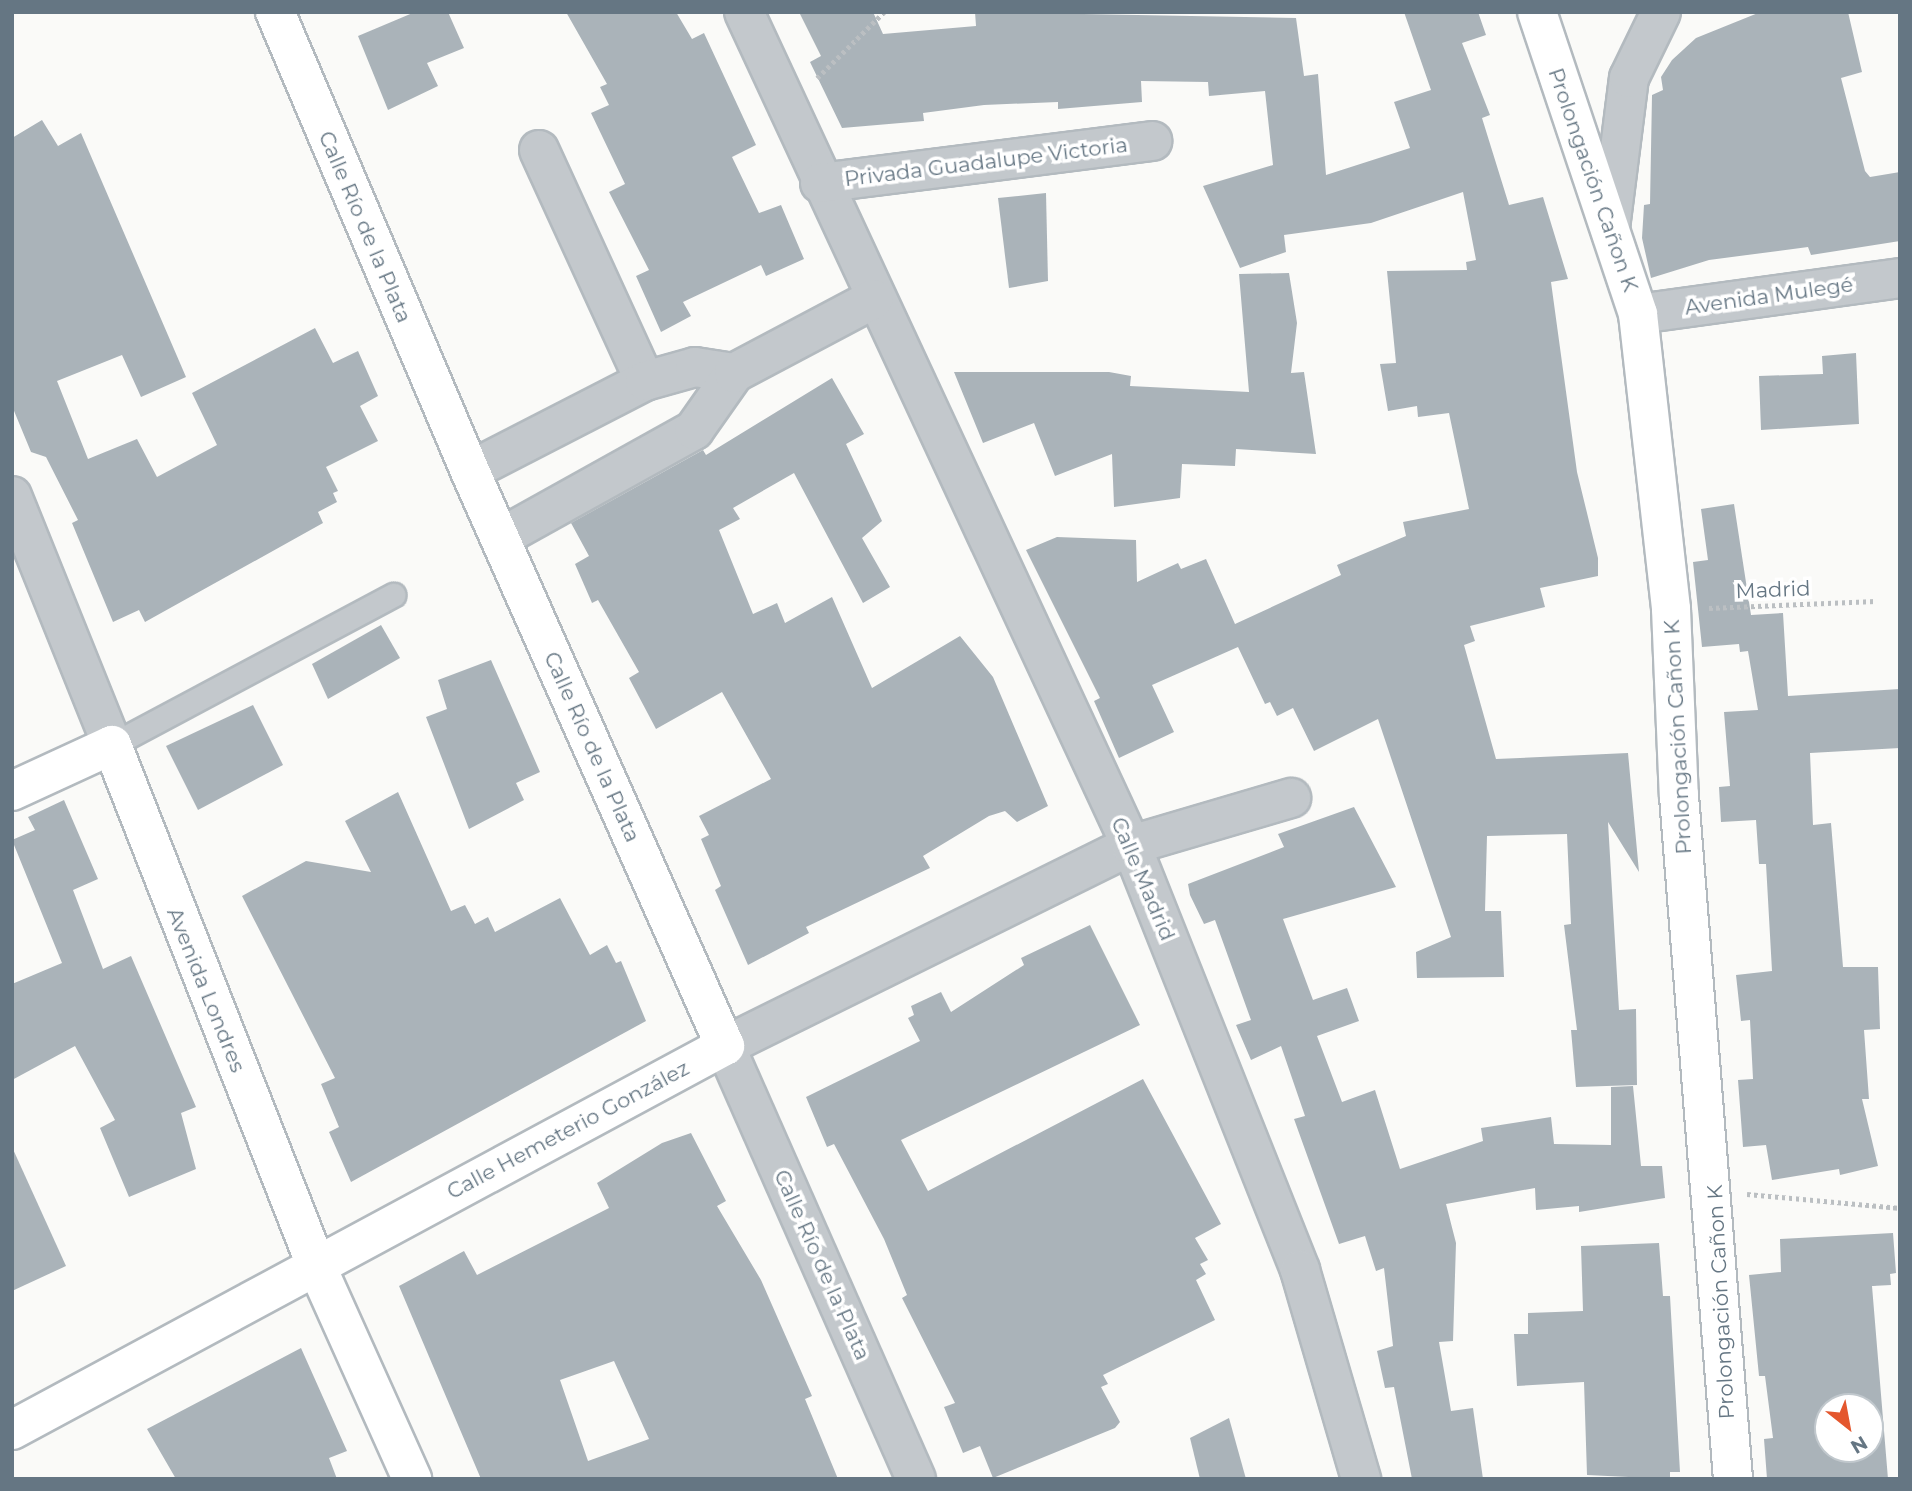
<!DOCTYPE html>
<html>
<head>
<meta charset="utf-8">
<style>
  body { margin:0 }
  #map { position:relative; width:1912px; height:1491px; overflow:hidden; background:#fafaf8; font-family:Montserrat,sans-serif }
  div>[style] { position:absolute }
  .building>* { inset:0; background:#aab3b9 }
  .path>* { height:4.5px; margin-top:-2.25px; transform-origin:0; background:repeating-linear-gradient(90deg,#bbbfc2 0 3.5px,transparent 0 7px) }
  .roads { filter:drop-shadow(2px 0 #b3babf) drop-shadow(-2px 0 #b3babf) drop-shadow(0 2px #b3babf) drop-shadow(0 -2px #b3babf) }
  .lane>* { height:23px; margin:-11.5px; padding:0 11.5px; transform-origin:11.5px; border-radius:11.5px; background:#c3c8cc }
  .street>* { height:38px; margin:-19px; padding:0 19px; transform-origin:19px; border-radius:19px; background:#c3c8cc }
  .secondary>* { height:38px; margin:-19px; padding:0 19px; transform-origin:19px; border-radius:19px; background:#fff }
  span { translate:-50% -50%; white-space:nowrap; text-align:center; line-height:1.15; -webkit-text-stroke:7px #fff; paint-order:stroke }
  .street-label { font-size:21px; color:#657683 }
  .frame { position:absolute; inset:0; border:14px solid #657683; pointer-events:none }
  .north { position:absolute; left:1814px; top:1393px; width:70px; height:70px; box-sizing:border-box; background:#fff; border:2px solid #c1c8cd; border-radius:50%; rotate:149deg; font-size:19px; font-weight:700; line-height:28px; text-align:center; color:#657683 }
  .north::after { content:''; display:block; margin:auto; width:24px; height:32px; background:#e4572e; clip-path:polygon(50% 0,100% 100%,50% 72%,0 100%) }
</style>
</head>
<body>
<div id="map">
  <div class="building">
    <i style="clip-path:polygon(415px 12px,448px 12px,464px 48px,427px 63px,438px 86px,388px 110px,358px 36px)"></i>
    <i style="clip-path:polygon(566px 12px,676px 12px,692px 39px,704px 33px,756px 145px,732px 157px,759px 213px,781px 205px,804px 259px,766px 276px,761px 265px,683px 302px,691px 316px,661px 332px,636px 276px,649px 270px,609px 192px,625px 184px,591px 113px,609px 105px,600px 87px,607px 84px)"></i>
    <i style="clip-path:polygon(799px 12px,873px 12px,883px 34px,976px 26px,975px 12px,1296px 18px,1304px 76px,1318px 74px,1326px 175px,1410px 148px,1394px 102px,1431px 90px,1404px 12px,1478px 12px,1486px 35px,1462px 43px,1490px 115px,1482px 118px,1509px 205px,1543px 197px,1568px 279px,1551px 282px,1577px 472px,1598px 558px,1598px 576px,1540px 588px,1545px 607px,1470px 626px,1475px 641px,1464px 645px,1496px 759px,1628px 753px,1639px 872px,1608px 822px,1619px 1010px,1636px 1009px,1637px 1085px,1576px 1087px,1571px 1030px,1577px 1030px,1564px 925px,1571px 924px,1567px 834px,1487px 836px,1485px 911px,1501px 911px,1504px 977px,1417px 978px,1416px 952px,1451px 937px,1378px 719px,1314px 751px,1293px 708px,1277px 716px,1270px 702px,1265px 704px,1238px 647px,1152px 685px,1174px 732px,1119px 758px,1094px 701px,1100px 698px,1026px 550px,1057px 537px,1136px 540px,1137px 582px,1178px 563px,1181px 569px,1206px 559px,1235px 624px,1341px 575px,1337px 565px,1406px 536px,1403px 522px,1469px 509px,1449px 413px,1418px 417px,1417px 406px,1388px 411px,1380px 364px,1396px 363px,1387px 271px,1467px 270px,1466px 262px,1476px 260px,1463px 192px,1371px 223px,1284px 235px,1286px 252px,1240px 268px,1203px 186px,1273px 165px,1265px 91px,1209px 96px,1208px 82px,1141px 81px,1142px 102px,1058px 109px,1058px 102px,984px 105px,923px 113px,924px 121px,842px 128px,810px 62px,821px 56px)"></i>
    <i style="clip-path:polygon(1848px 12px,1862px 72px,1841px 78px,1865px 171px,1870px 177px,1900px 172px,1900px 241px,1811px 255px,1808px 247px,1709px 260px,1651px 278px,1642px 238px,1644px 205px,1650px 204px,1652px 95px,1663px 90px,1661px 77px,1672px 60px,1696px 38px,1758px 13px)"></i>
    <i style="clip-path:polygon(42px 120px,58px 146px,81px 133px,186px 377px,141px 397px,122px 355px,57px 381px,88px 459px,137px 439px,157px 477px,217px 445px,192px 393px,315px 328px,333px 363px,358px 351px,378px 396px,360px 406px,378px 441px,326px 467px,338px 491px,333px 493px,337px 502px,318px 512px,323px 523px,145px 622px,139px 610px,113px 622px,72px 523px,78px 520px,46px 457px,31px 452px,12px 406px,12px 138px)"></i>
    <i style="clip-path:polygon(1046px 193px,1048px 281px,1009px 288px,998px 198px)"></i>
    <i style="clip-path:polygon(1289px 273px,1297px 323px,1291px 373px,1304px 372px,1316px 454px,1236px 449px,1235px 466px,1182px 464px,1180px 498px,1114px 507px,1112px 454px,1055px 476px,1034px 423px,983px 443px,954px 372px,1109px 372px,1131px 376px,1130px 386px,1249px 392px,1239px 274px)"></i>
    <i style="clip-path:polygon(1856px 353px,1859px 424px,1761px 430px,1759px 376px,1823px 374px,1822px 356px)"></i>
    <i style="clip-path:polygon(832px 378px,864px 434px,846px 444px,882px 521px,862px 538px,890px 587px,863px 603px,794px 473px,733px 508px,740px 519px,719px 530px,753px 614px,777px 603px,785px 623px,832px 597px,872px 688px,960px 636px,993px 677px,1048px 806px,1017px 822px,1005px 811px,989px 816px,923px 856px,930px 868px,806px 927px,809px 933px,748px 965px,715px 890px,721px 886px,701px 839px,709px 835px,699px 816px,771px 779px,722px 692px,656px 729px,629px 678px,639px 672px,598px 600px,592px 603px,575px 564px,589px 556px,571px 523px,703px 450px,706px 455px)"></i>
    <i style="clip-path:polygon(1734px 504px,1751px 615px,1783px 613px,1788px 696px,1900px 689px,1900px 748px,1810px 753px,1813px 825px,1831px 823px,1843px 967px,1878px 967px,1880px 1029px,1864px 1030px,1869px 1099px,1862px 1099px,1878px 1166px,1840px 1175px,1839px 1169px,1772px 1180px,1766px 1145px,1743px 1147px,1738px 1080px,1753px 1079px,1750px 1020px,1741px 1021px,1736px 975px,1772px 971px,1766px 864px,1759px 864px,1756px 820px,1721px 822px,1719px 787px,1730px 786px,1724px 712px,1758px 710px,1748px 651px,1740px 652px,1739px 644px,1702px 647px,1693px 562px,1708px 560px,1701px 509px)"></i>
    <i style="clip-path:polygon(381px 625px,400px 658px,328px 699px,312px 664px)"></i>
    <i style="clip-path:polygon(491px 660px,540px 772px,516px 783px,524px 800px,469px 829px,426px 717px,447px 709px,438px 680px)"></i>
    <i style="clip-path:polygon(253px 705px,283px 765px,198px 810px,166px 746px)"></i>
    <i style="clip-path:polygon(398px 792px,451px 911px,465px 905px,475px 924px,488px 917px,495px 932px,560px 898px,590px 955px,607px 945px,616px 963px,621px 961px,646px 1021px,351px 1182px,329px 1132px,339px 1127px,321px 1084px,335px 1078px,242px 896px,306px 861px,371px 872px,345px 821px)"></i>
    <i style="clip-path:polygon(64px 800px,98px 879px,73px 890px,103px 969px,131px 956px,196px 1107px,181px 1113px,196px 1169px,129px 1197px,100px 1128px,115px 1120px,75px 1046px,12px 1080px,12px 984px,62px 963px,12px 840px,35px 830px,28px 817px)"></i>
    <i style="clip-path:polygon(1354px 807px,1396px 887px,1283px 919px,1313px 1000px,1347px 988px,1359px 1021px,1317px 1036px,1342px 1102px,1375px 1090px,1400px 1169px,1483px 1141px,1481px 1128px,1551px 1117px,1554px 1144px,1611px 1145px,1611px 1087px,1633px 1086px,1641px 1166px,1662px 1166px,1665px 1198px,1579px 1212px,1579px 1206px,1536px 1210px,1535px 1188px,1446px 1204px,1456px 1243px,1453px 1341px,1439px 1342px,1451px 1411px,1473px 1408px,1483px 1479px,1412px 1479px,1394px 1387px,1385px 1388px,1377px 1351px,1393px 1346px,1384px 1268px,1376px 1271px,1365px 1236px,1339px 1244px,1294px 1119px,1305px 1116px,1281px 1046px,1251px 1060px,1236px 1025px,1251px 1020px,1215px 920px,1204px 924px,1190px 895px,1188px 884px,1284px 847px,1278px 834px)"></i>
    <i style="clip-path:polygon(1090px 925px,1140px 1025px,901px 1140px,928px 1191px,1143px 1079px,1221px 1224px,1195px 1238px,1208px 1260px,1200px 1264px,1206px 1274px,1196px 1280px,1215px 1320px,1103px 1375px,1108px 1384px,1101px 1387px,1120px 1422px,1115px 1428px,993px 1478px,980px 1446px,963px 1453px,944px 1407px,955px 1403px,902px 1298px,907px 1295px,884px 1239px,834px 1144px,827px 1147px,806px 1097px,920px 1041px,908px 1018px,914px 1015px,911px 1006px,941px 992px,951px 1012px,1024px 965px,1021px 958px)"></i>
    <i style="clip-path:polygon(evenodd,691px 1133px,726px 1201px,717px 1206px,761px 1280px,812px 1396px,805px 1399px,838px 1479px,481px 1479px,399px 1286px,464px 1251px,477px 1275px,609px 1208px,597px 1183px,662px 1143px,691px 1133px,614px 1361px,649px 1439px,588px 1461px,560px 1380px,614px 1361px)"></i>
    <i style="clip-path:polygon(12px 1147px,66px 1266px,12px 1291px)"></i>
    <i style="clip-path:polygon(evenodd,1893px 1233px,1896px 1273px,1890px 1274px,1891px 1285px,1872px 1286px,1888px 1479px,1767px 1479px,1764px 1439px,1773px 1438px,1765px 1376px,1759px 1376px,1749px 1275px,1781px 1272px,1780px 1239px,1893px 1233px,1828px 1407px,1870px 1407px,1870px 1449px,1828px 1449px,1828px 1407px)"></i>
    <i style="clip-path:polygon(1659px 1243px,1663px 1296px,1670px 1296px,1680px 1472px,1670px 1472px,1670px 1479px,1587px 1475px,1584px 1382px,1517px 1386px,1514px 1334px,1528px 1334px,1528px 1313px,1583px 1311px,1581px 1246px)"></i>
    <i style="clip-path:polygon(301px 1348px,347px 1451px,329px 1458px,337px 1479px,176px 1479px,147px 1429px)"></i>
    <i style="clip-path:polygon(1229px 1418px,1246px 1479px,1200px 1479px,1190px 1438px)"></i>
  </div>
  <div class="path">
    <i style="left:817px;top:78px;width:94px;rotate:-44.6deg"></i>
    <i style="left:1709px;top:608px;width:167px;rotate:-2.4deg"></i>
    <i style="left:1747px;top:1194px;width:154px;rotate:5.2deg"></i>
  </div>
  <div class="roads">
    <div class="lane">
      <i style="left:112px;top:745px;width:319px;rotate:-28.1deg"></i>
    </div>
    <div class="street">
      <i style="left:744px;top:12px;width:919px;rotate:65.08deg"></i>
      <i style="left:1131px;top:845px;width:457px;rotate:68.3deg"></i>
      <i style="left:1300px;top:1270px;width:218px;rotate:73.7deg"></i>
      <i style="left:539px;top:150px;width:254px;rotate:65.4deg"></i>
      <i style="left:820px;top:183px;width:335px;rotate:-7.2deg"></i>
      <i style="left:1610px;top:228px;width:151px;rotate:-82.8deg"></i>
      <i style="left:1629px;top:78px;width:73px;rotate:-64.1deg"></i>
      <i style="left:1638px;top:314px;width:264px;rotate:-7.8deg"></i>
      <i style="left:470px;top:471px;width:197px;rotate:-27.2deg"></i>
      <i style="left:645px;top:381px;width:52px;rotate:-15.6deg"></i>
      <i style="left:695px;top:367px;width:39px;rotate:9deg"></i>
      <i style="left:12px;top:496px;width:268px;rotate:68.1deg"></i>
      <i style="left:500px;top:538px;width:222px;rotate:-29.1deg"></i>
      <i style="left:694px;top:430px;width:70px;rotate:-54.9deg"></i>
      <i style="left:734px;top:373px;width:158px;rotate:-27.9deg"></i>
      <i style="left:916px;top:1479px;width:473px;rotate:-113.8deg"></i>
      <i style="left:725px;top:1046px;width:453px;rotate:-26.3deg"></i>
      <i style="left:1131px;top:845px;width:167px;rotate:-16.4deg"></i>
    </div>
    <div class="secondary">
      <i style="left:1537px;top:12px;width:318px;rotate:71.5deg"></i>
      <i style="left:1638px;top:314px;width:297px;rotate:83.6deg"></i>
      <i style="left:1671px;top:609px;width:187px;rotate:87.6deg"></i>
      <i style="left:1679px;top:796px;width:685px;rotate:85.48deg"></i>
      <i style="left:12px;top:791px;width:110px;rotate:-24.7deg"></i>
      <i style="left:112px;top:745px;width:559px;rotate:68.58deg"></i>
      <i style="left:316px;top:1265px;width:235px;rotate:65.8deg"></i>
      <i style="left:12px;top:1430px;width:810px;rotate:-28.31deg"></i>
      <i style="left:725px;top:1046px;width:629px;rotate:-113.92deg"></i>
      <i style="left:470px;top:471px;width:499px;rotate:-113deg"></i>
    </div>
  </div>
  <div class="street-label">
    <span style="left:986px;top:162px;rotate:-7deg">Privada Guadalupe Victoria</span>
    <span style="left:1593px;top:180px;rotate:71deg">Prolongación Cañon K</span>
    <span style="left:365px;top:227px;rotate:67deg">Calle Río de la Plata</span>
    <span style="left:1769px;top:296px;rotate:-8deg">Avenida Mulegé</span>
    <span style="left:1773px;top:590px;rotate:-2deg">Madrid</span>
    <span style="left:1678px;top:737px;rotate:-93deg">Prolongación Cañon K</span>
    <span style="left:592px;top:747px;rotate:66deg">Calle Río de la Plata</span>
    <span style="left:1143px;top:879px;rotate:67deg">Calle Madrid</span>
    <span style="left:206px;top:990px;rotate:68deg">Avenida Londres</span>
    <span style="left:568px;top:1130px;rotate:-28deg">Calle Hemeterio González</span>
    <span style="left:822px;top:1265px;rotate:66deg">Calle Río de la Plata</span>
    <span style="left:1721px;top:1302px;rotate:-93deg">Prolongación Cañon K</span>
  </div>
  <div class="frame"></div>
  <div class="north">N</div>
</div>
</body>
</html>
